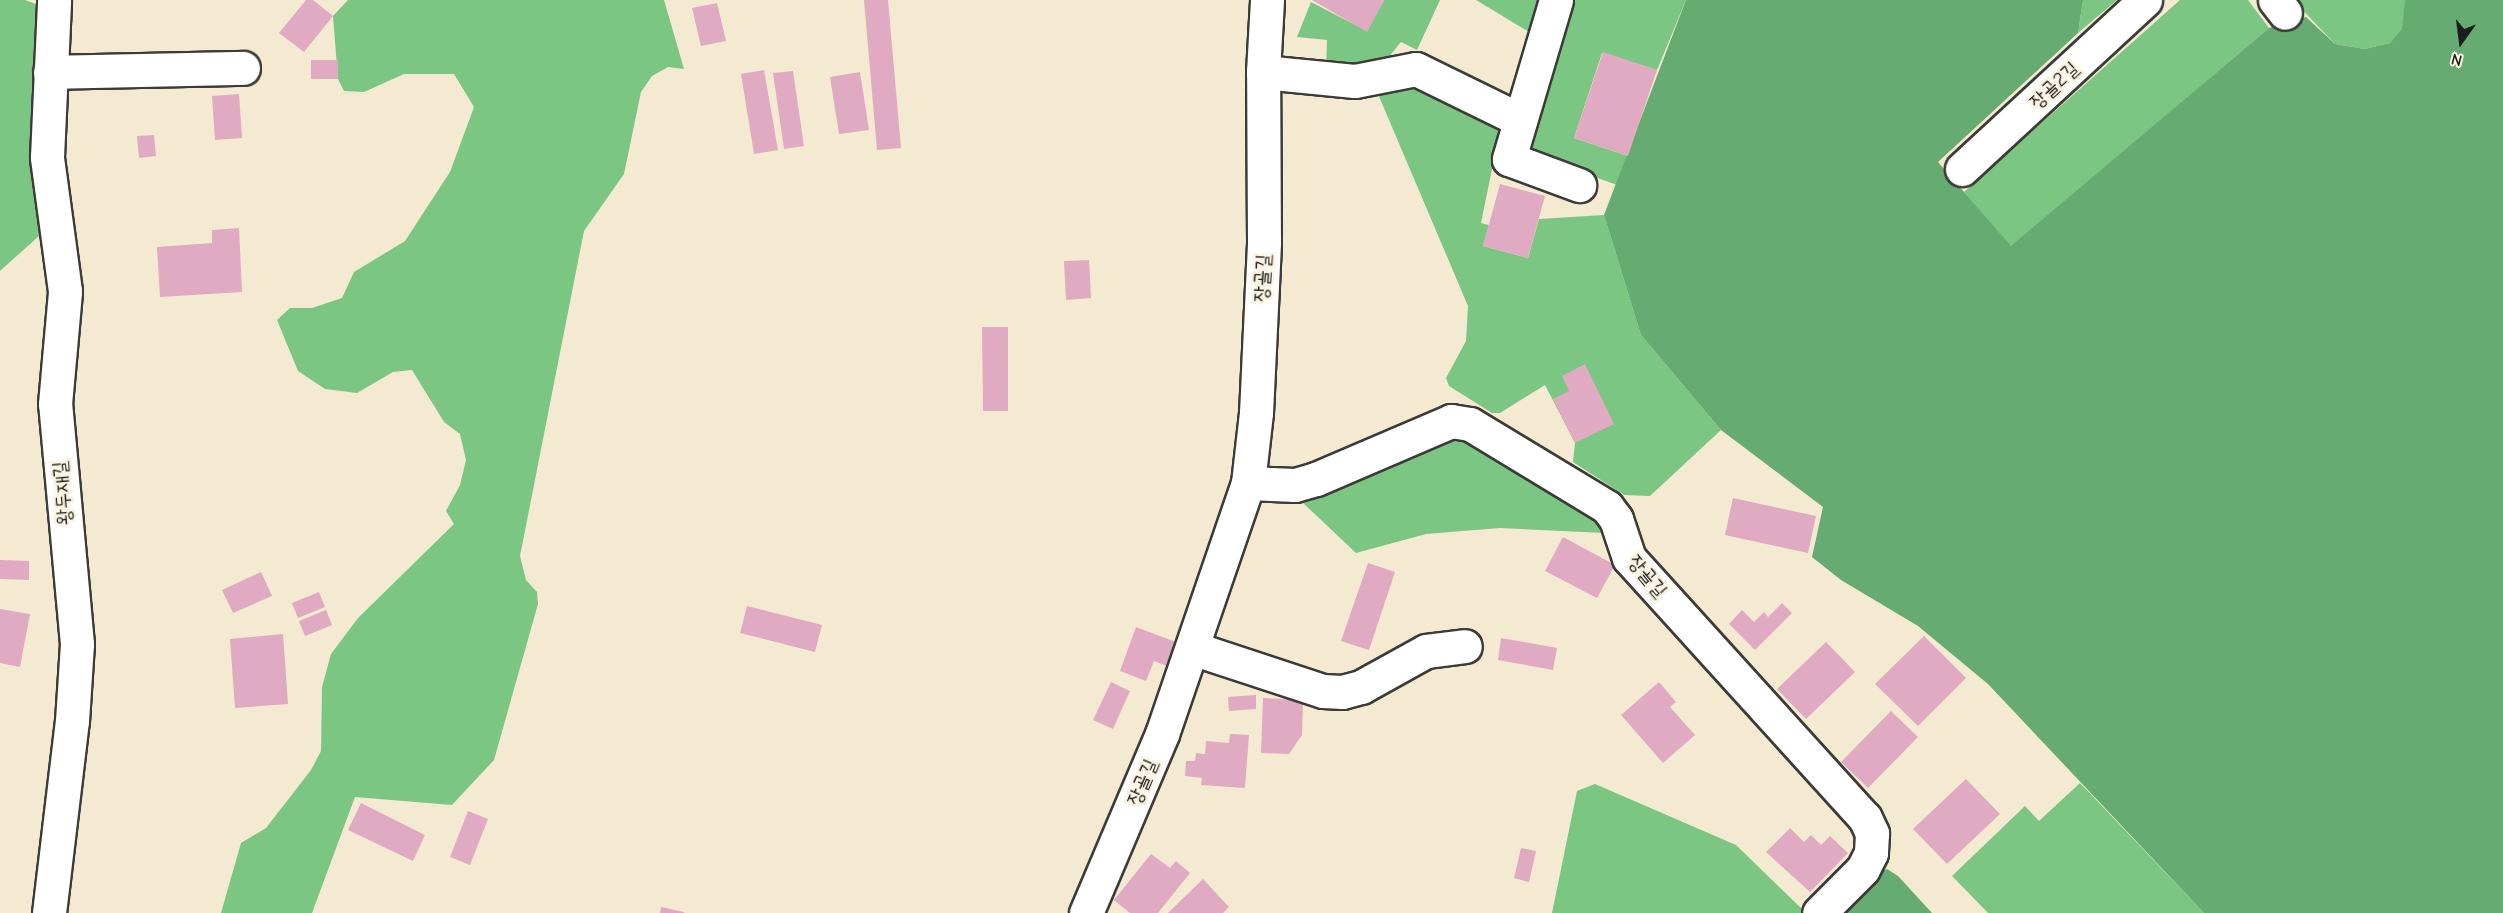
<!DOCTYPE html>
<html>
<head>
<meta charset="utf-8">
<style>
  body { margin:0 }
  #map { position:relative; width:2503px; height:913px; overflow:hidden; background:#f4ead1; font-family:"Comic Neue","Poor Story",sans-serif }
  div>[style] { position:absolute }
  .green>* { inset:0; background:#7cc684 }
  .forest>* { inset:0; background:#65ab72 }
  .building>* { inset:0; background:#e0aac3 }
  .roads { filter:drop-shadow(2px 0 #3c3b37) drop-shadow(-2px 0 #3c3b37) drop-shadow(0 2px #3c3b37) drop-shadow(0 -2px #3c3b37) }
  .minor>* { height:33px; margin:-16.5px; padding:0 16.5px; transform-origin:16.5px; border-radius:16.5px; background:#fff }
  span { translate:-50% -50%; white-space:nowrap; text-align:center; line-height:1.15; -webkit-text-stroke:6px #fcf5e5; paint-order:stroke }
  .street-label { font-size:20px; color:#1c1c1c }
  .north { position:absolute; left:2431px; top:12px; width:60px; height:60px; -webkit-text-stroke:4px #fcf5e5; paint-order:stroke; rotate:194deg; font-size:16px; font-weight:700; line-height:24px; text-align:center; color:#1c1c1c }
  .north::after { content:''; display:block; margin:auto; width:21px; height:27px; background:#1c1c1c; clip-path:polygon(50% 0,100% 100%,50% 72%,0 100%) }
</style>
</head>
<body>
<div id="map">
  <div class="green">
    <i style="clip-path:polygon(0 0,25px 0,47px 8px,49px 227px,0 271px)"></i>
    <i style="clip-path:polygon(348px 0,664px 0,684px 69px,668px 67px,652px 76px,641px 92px,624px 174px,584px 231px,520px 556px,526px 580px,537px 592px,538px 604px,494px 760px,452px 805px,355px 797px,312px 913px,221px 913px,241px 843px,266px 828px,311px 770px,321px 751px,322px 687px,331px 654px,358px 618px,454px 524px,446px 511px,460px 485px,466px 460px,460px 434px,444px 422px,412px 370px,393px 372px,357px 393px,325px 389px,298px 371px,277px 320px,290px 308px,312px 308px,342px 298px,354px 272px,405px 241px,450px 172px,474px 107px,454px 74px,404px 74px,364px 92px,344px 91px,338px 79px,333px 16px)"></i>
    <i style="clip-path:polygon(1384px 0,1440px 0,1417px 50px,1401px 42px,1383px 64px,1326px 69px,1327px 40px,1297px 37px,1311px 2px,1367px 31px)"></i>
    <i style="clip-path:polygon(1476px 0,1544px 0,1534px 35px)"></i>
    <i style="clip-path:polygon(1575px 0,1686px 0,1657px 70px,1602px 53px,1574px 138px,1628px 156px,1617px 185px,1534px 155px,1526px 144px,1527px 129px)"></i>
    <i style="clip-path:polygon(2083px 0,2117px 0,2078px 33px)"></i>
    <i style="clip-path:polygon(2180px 0,2248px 0,2269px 28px,2011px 247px,1964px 192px)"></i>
    <i style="clip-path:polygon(2293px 0,2405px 0,2406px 7px,2403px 29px,2390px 43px,2365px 49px,2335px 44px)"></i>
    <i style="clip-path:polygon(1414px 83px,1500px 130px,1481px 223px,1489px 225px,1483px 246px,1528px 258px,1539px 219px,1604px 215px,1641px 335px,1721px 430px,1650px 496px,1624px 495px,1573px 462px,1575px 443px,1545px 385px,1500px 413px,1492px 413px,1449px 386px,1446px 378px,1466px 341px,1468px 306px,1378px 94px)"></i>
    <i style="clip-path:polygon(1460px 437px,1593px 515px,1604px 533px,1500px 528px,1426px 534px,1356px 553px,1301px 501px)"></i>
    <i style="clip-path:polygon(2080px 783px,2204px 913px,1988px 913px,1952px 876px,2025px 806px,2039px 821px)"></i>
    <i style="clip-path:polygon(1595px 784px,1736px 845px,1802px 909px,1801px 913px,1552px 913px,1577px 791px)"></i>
  </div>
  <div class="forest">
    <i style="clip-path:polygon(1686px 0,2083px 0,2078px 33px,1938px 162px,2011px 246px,2269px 28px,2306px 17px,2335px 44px,2365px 49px,2390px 43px,2402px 29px,2405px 0,2503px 0,2503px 913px,2204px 913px,1988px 684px,1918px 626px,1841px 580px,1812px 557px,1823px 507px,1721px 430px,1641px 335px,1604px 215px)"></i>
    <i style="clip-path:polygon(1887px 869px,1898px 876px,1932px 913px,1844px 913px,1877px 873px)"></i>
  </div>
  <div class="building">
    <i style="clip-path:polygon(306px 0,313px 0,333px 16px,304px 52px,279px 33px)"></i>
    <i style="clip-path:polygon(864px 0,888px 0,901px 148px,877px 150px)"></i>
    <i style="clip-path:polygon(1312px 0,1384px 0,1367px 32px)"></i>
    <i style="clip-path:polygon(717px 3px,726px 41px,701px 46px,692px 8px)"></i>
    <i style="clip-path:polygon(1603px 52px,1657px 70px,1628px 156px,1574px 138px)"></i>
    <i style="clip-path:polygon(311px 60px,338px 60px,338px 79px,311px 79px)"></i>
    <i style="clip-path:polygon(764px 70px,778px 150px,754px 154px,741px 74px)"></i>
    <i style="clip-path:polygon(793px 71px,804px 146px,784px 149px,773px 73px)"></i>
    <i style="clip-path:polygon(860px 72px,869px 130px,839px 134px,830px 77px)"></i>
    <i style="clip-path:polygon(239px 94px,242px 138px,215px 140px,212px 96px)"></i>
    <i style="clip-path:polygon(154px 135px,156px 156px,139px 158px,137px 136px)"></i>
    <i style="clip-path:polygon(1500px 184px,1545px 196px,1528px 258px,1483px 246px)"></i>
    <i style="clip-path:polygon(239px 228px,242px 292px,160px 297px,157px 247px,212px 243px,212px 230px)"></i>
    <i style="clip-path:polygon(1089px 260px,1091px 298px,1066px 300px,1064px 261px)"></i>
    <i style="clip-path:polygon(982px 327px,1008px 327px,1008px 411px,983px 411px)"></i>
    <i style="clip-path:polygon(1585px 364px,1614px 424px,1575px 443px,1553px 399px,1569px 391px,1562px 376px)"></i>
    <i style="clip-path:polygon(1733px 498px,1816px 516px,1808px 553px,1725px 535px)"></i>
    <i style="clip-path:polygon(1563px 537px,1615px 565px,1597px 598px,1545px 571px)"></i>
    <i style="clip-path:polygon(0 560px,29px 561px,29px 580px,0 579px)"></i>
    <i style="clip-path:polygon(1368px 563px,1395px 572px,1369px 650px,1341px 641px)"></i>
    <i style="clip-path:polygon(261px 572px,272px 596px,233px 613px,222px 590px)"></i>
    <i style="clip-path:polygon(319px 592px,325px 607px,298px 618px,292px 603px)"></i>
    <i style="clip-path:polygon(1782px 603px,1792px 613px,1755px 650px,1729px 624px,1742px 610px,1754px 622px,1764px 612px,1768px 617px)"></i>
    <i style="clip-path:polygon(747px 606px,822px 625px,815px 652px,740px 633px)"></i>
    <i style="clip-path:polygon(0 609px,30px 614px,20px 667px,0 663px)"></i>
    <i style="clip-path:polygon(326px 610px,332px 625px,305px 636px,299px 621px)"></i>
    <i style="clip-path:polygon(1136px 627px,1181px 644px,1172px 668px,1154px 661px,1146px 681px,1120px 671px)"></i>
    <i style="clip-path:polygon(283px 634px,288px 704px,235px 708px,230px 639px)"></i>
    <i style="clip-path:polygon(1924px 636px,1966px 678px,1918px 726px,1875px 684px)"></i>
    <i style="clip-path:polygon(1501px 638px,1557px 648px,1553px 670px,1498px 660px)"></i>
    <i style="clip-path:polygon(1826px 642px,1855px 672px,1806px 719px,1777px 689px)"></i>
    <i style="clip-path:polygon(1111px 682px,1130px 691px,1113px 729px,1093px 720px)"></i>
    <i style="clip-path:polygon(1659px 682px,1676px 702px,1670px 707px,1695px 735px,1663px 763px,1621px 715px)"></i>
    <i style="clip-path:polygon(1256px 695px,1256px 709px,1229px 711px,1228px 697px)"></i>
    <i style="clip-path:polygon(1263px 698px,1303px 700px,1302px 735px,1289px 754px,1261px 753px)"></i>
    <i style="clip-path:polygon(1891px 711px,1918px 737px,1868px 788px,1841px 762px)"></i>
    <i style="clip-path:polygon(1230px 734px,1249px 735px,1245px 788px,1201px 785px,1202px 778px,1185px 776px,1186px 761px,1195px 761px,1196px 753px,1205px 754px,1206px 741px,1229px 743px)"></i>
    <i style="clip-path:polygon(1966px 779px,2000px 814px,1947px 864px,1913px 829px)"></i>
    <i style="clip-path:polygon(361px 803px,425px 835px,413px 861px,348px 830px)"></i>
    <i style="clip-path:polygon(468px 811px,488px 819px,470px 865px,450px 857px)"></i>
    <i style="clip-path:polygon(1790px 828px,1804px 842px,1811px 835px,1821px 845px,1830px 836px,1848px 853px,1810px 892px,1766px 852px)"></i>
    <i style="clip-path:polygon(1521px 848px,1536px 851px,1529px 882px,1514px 878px)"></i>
    <i style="clip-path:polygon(1151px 854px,1170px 868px,1176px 861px,1190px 873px,1158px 913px,1130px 913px,1114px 900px)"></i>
    <i style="clip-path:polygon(1203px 879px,1229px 907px,1223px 913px,1168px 913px)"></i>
    <i style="clip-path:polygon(661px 907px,684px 912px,684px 913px,660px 913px)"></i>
  </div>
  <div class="roads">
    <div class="minor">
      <i style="left:1556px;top:0;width:166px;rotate:106.5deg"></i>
      <i style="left:1509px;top:159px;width:75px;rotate:20.4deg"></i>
      <i style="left:2275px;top:0;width:16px;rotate:52deg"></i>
      <i style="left:50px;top:72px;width:193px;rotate:-1.2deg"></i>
      <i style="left:1263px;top:72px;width:92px;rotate:5.6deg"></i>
      <i style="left:1355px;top:81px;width:62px;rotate:-11.1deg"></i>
      <i style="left:1416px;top:69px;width:116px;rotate:26.1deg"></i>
      <i style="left:1962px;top:169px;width:249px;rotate:-42.7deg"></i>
      <i style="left:1248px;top:483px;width:47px;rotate:2.4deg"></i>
      <i style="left:1295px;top:485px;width:22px;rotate:-16deg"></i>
      <i style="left:1316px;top:479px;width:147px;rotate:-23.2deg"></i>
      <i style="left:1451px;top:421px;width:19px;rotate:9deg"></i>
      <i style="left:1470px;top:424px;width:160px;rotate:31.2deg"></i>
      <i style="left:1607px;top:507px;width:15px;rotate:53deg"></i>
      <i style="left:1616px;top:519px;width:41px;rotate:71.6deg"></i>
      <i style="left:1629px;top:558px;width:351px;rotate:47.8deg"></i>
      <i style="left:1865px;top:818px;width:17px;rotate:65deg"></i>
      <i style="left:1872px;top:833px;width:20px;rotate:93deg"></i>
      <i style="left:1871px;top:853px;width:18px;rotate:117deg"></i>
      <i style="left:1863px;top:869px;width:62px;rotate:135deg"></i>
      <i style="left:1192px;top:648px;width:138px;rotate:18.2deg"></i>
      <i style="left:1323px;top:691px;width:19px;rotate:3deg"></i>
      <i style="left:1342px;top:692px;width:20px;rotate:-15deg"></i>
      <i style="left:1361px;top:687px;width:74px;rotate:-29deg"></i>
      <i style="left:1426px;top:651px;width:39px;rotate:-7deg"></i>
      <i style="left:49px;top:913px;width:193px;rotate:-83.2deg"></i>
      <i style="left:72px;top:721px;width:77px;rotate:-86.3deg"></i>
      <i style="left:77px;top:644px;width:241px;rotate:-95.2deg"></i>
      <i style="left:55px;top:404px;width:113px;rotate:-84.9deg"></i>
      <i style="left:65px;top:291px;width:135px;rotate:-97.7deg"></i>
      <i style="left:47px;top:157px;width:157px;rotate:-87.4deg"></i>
      <i style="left:1086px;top:913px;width:194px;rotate:-67deg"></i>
      <i style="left:1162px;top:734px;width:265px;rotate:-71.1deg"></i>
      <i style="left:1248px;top:483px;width:70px;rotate:-83.5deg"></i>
      <i style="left:1256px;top:413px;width:171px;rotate:-87.3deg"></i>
      <i style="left:1264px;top:242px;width:170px;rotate:-90.3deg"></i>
      <i style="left:1263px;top:72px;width:72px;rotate:-86.8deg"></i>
    </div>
  </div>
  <div class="street-label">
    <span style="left:2054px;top:85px;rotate:-43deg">장골2길</span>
    <span style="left:1262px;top:278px;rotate:-87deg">장골길</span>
    <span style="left:62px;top:493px;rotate:-95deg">왕두재길</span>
    <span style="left:1648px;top:576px;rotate:50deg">장골길</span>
    <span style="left:1142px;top:782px;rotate:-67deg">장골길</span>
  </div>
  <div class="north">N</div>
</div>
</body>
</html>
